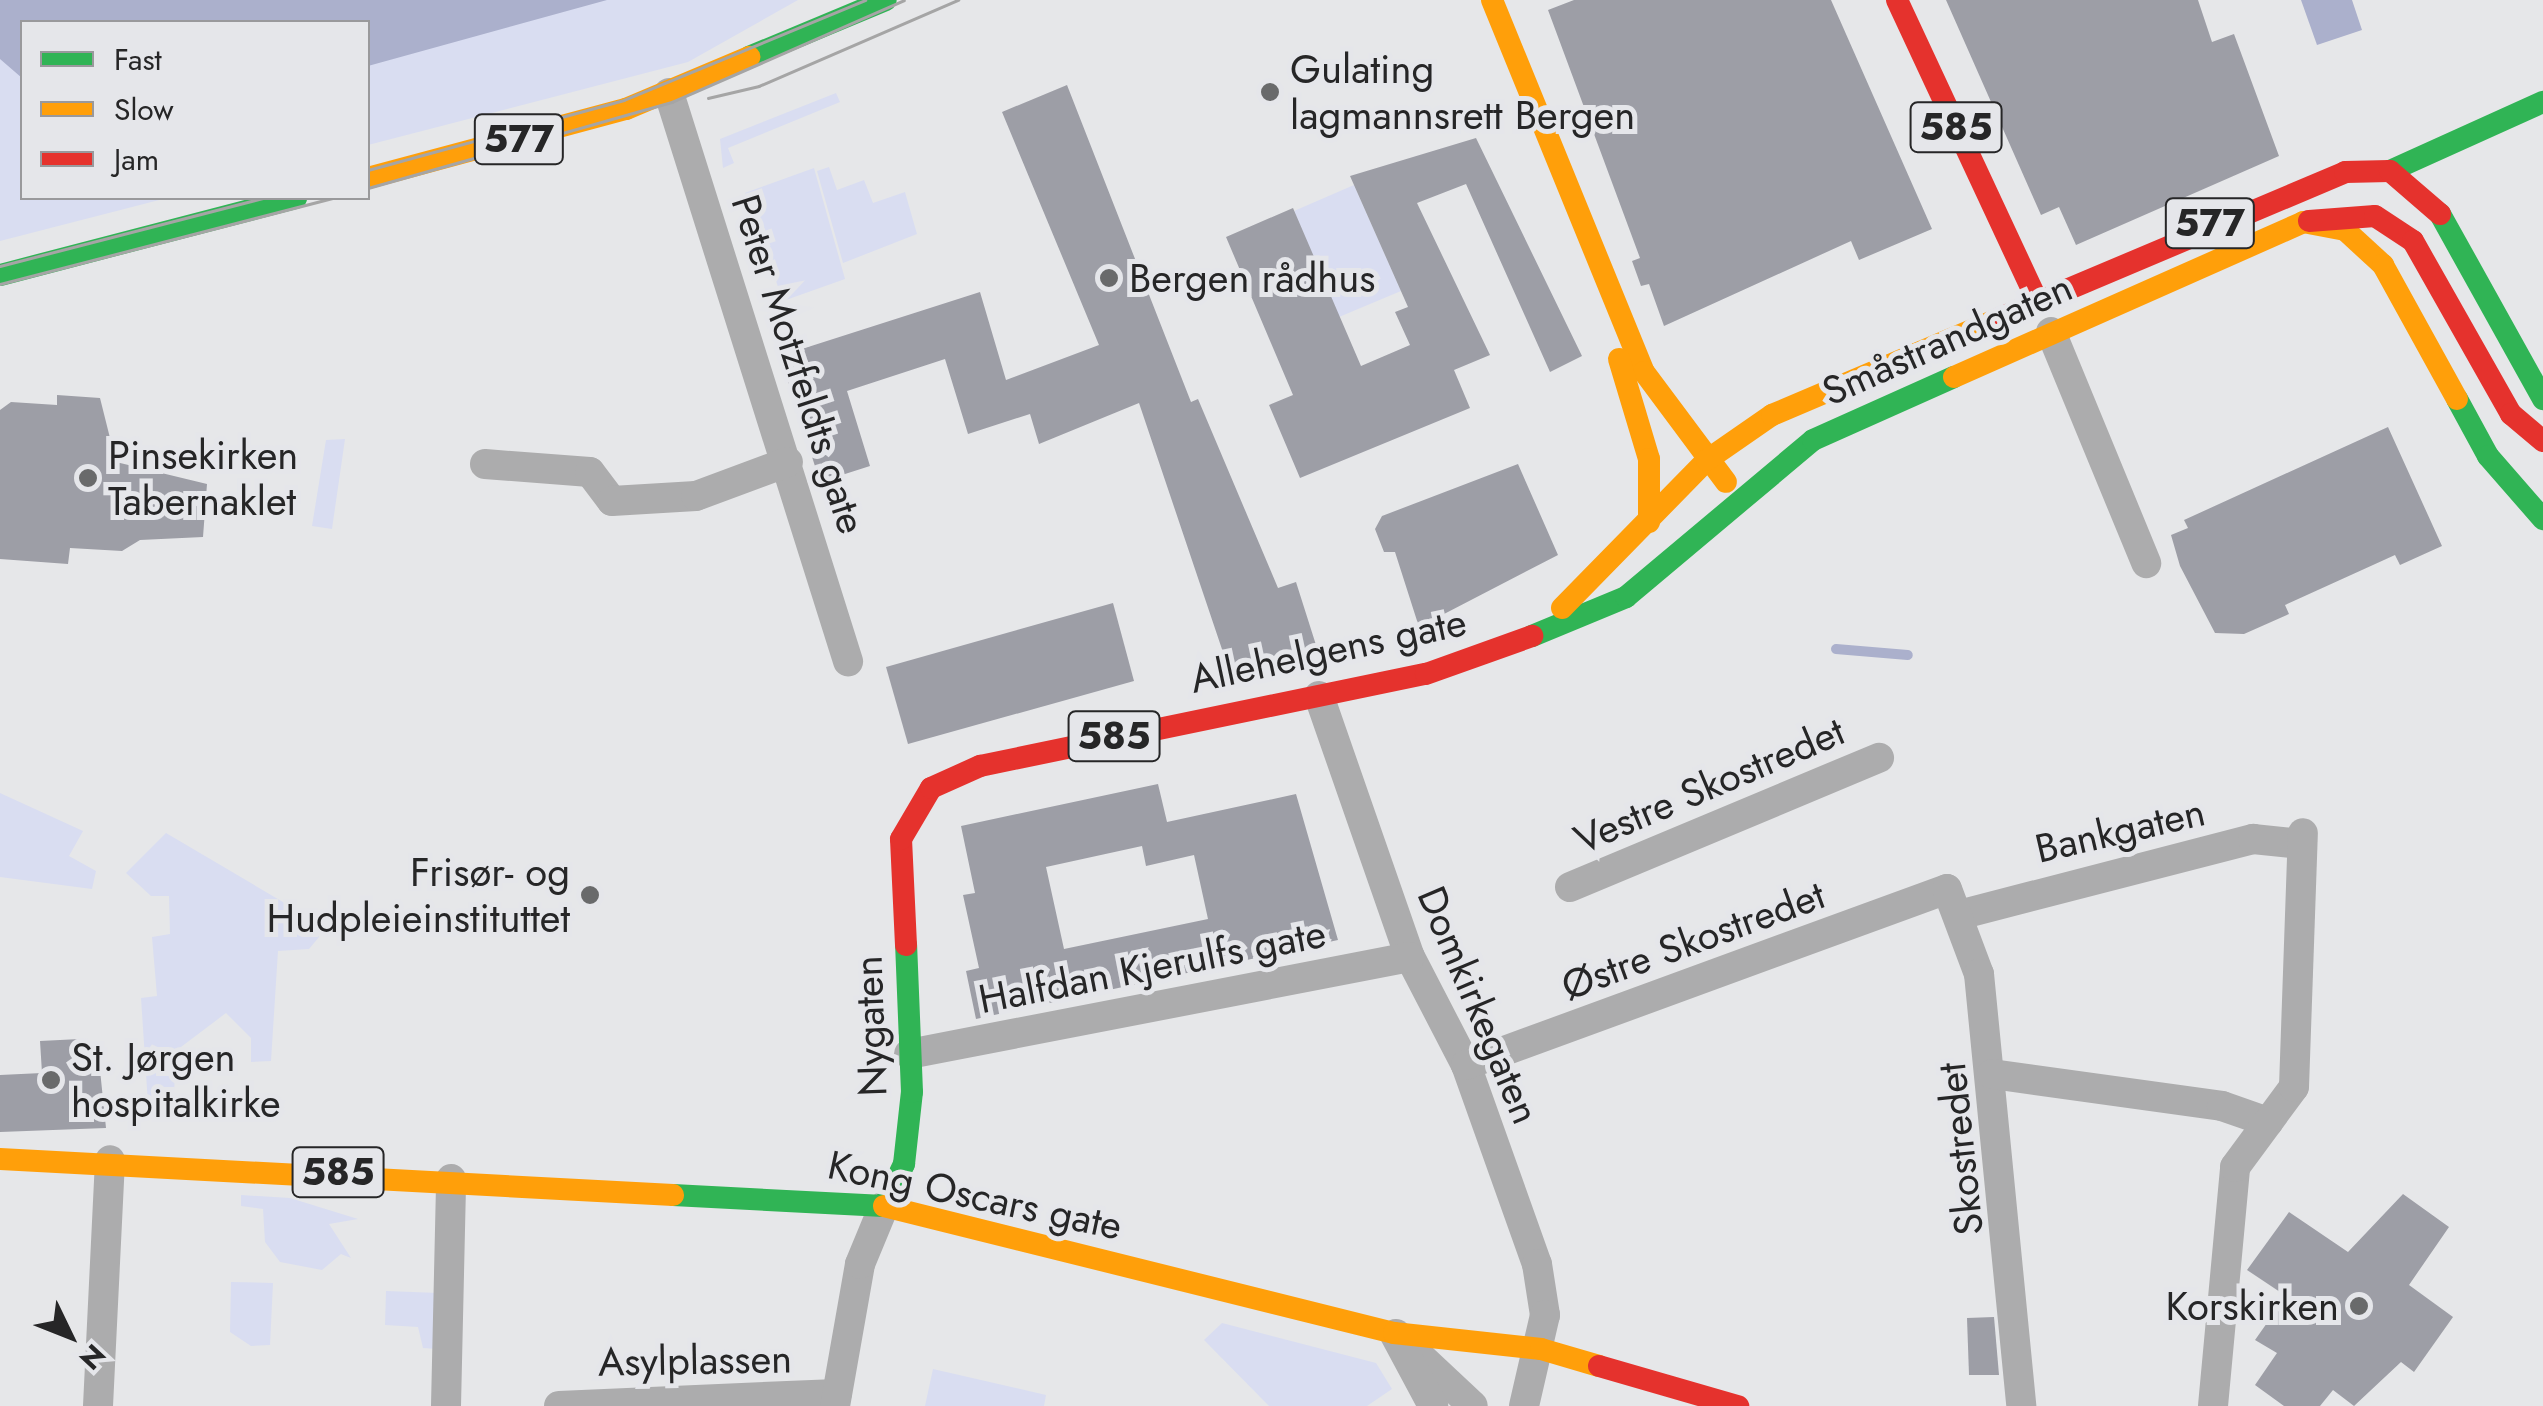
<!DOCTYPE html>
<html>
<head>
<meta charset="utf-8">
<style>
  body { margin:0 }
  #map { position:relative; width:2543px; height:1406px; overflow:hidden; background:#e6e7e9; font-family:Jost,sans-serif }
  div>[style] { position:absolute }
  .green>* { inset:0; background:#d9ddf1 }
  .water>* { inset:0; background:#abb0cc }
  .stream>* { height:10px; margin:-5px; padding:0 5px; transform-origin:5px; border-radius:5px; background:#abb0cc }
  .building>* { inset:0; background:#9d9ea6 }
  .street>* { height:30px; margin:-15px; padding:0 15px; transform-origin:15px; border-radius:15px; background:#acacad }
  .fast>* { height:22px; margin:-11px; padding:0 11px; transform-origin:11px; border-radius:11px; background:#30b455 }
  .slow>* { height:22px; margin:-11px; padding:0 11px; transform-origin:11px; border-radius:11px; background:#ff9f0a }
  .jam>* { height:22px; margin:-11px; padding:0 11px; transform-origin:11px; border-radius:11px; background:#e5322d }
  .tram>* { height:2.5px; margin:-1.25px; padding:0 1.25px; transform-origin:1.25px; border-radius:1.25px; background:#a5a5a5 }
  .dots>* { width:28px; height:28px; translate:-50% -50%; box-sizing:border-box; border:5px solid #e5e6ea; border-radius:50% }
  span { translate:-50% -50%; white-space:nowrap; text-align:center; line-height:1.15; -webkit-text-stroke:10px #e5e6ea; paint-order:stroke }
  .shield-label span { padding:2px 8px; background:#e5e6ea; border:2px solid; border-radius:8px; -webkit-text-stroke-width:0 }
  .shield-label { font-size:38px; color:#262627; font-weight:700 }
  .poi-label { font-size:40px; color:#262627 }
  .left { translate:0 -50%; text-align:left }
  .right { translate:-100% -50%; text-align:right }
  .street-label { font-size:40px; color:#262627 }
  .legend { position:absolute; left:20px; top:20px; width:350px; height:180px; box-sizing:border-box; background:#e5e6ea; border:2px solid #99999c; margin:0; padding:12px 18px; list-style:none; font-size:30px; color:#262627 }
  .legend li { display:flex; align-items:center; gap:20px; height:50px }
  .legend b { width:50px; border:2px solid #99999c }
  .north { position:absolute; left:20px; top:1286px; width:100px; height:100px; -webkit-text-stroke:8px #e5e6ea; paint-order:stroke; rotate:133deg; font-size:28px; font-weight:700; line-height:40px; text-align:center; color:#262627 }
  .north::after { content:''; display:block; margin:auto; width:35px; height:45px; background:#262627; clip-path:polygon(50% 0,100% 100%,50% 72%,0 100%) }
</style>
</head>
<body>
<div id="map">
  <div class="green">
    <i style="clip-path:polygon(0 0,798px 0,688px 62px,368px 145px,368px 22px,22px 22px,22px 198px,167px 198px,0 241px)"></i>
    <i style="clip-path:polygon(836px 93px,840px 102px,728px 148px,734px 163px,723px 168px,720px 139px)"></i>
    <i style="clip-path:polygon(829px 167px,837px 190px,864px 180px,873px 203px,905px 192px,917px 234px,843px 263px,817px 171px)"></i>
    <i style="clip-path:polygon(814px 168px,845px 279px,783px 301px,745px 193px)"></i>
    <i style="clip-path:polygon(1354px 185px,1401px 291px,1339px 317px,1294px 211px)"></i>
    <i style="clip-path:polygon(345px 439px,332px 529px,312px 526px,326px 440px)"></i>
    <i style="clip-path:polygon(0 793px,83px 831px,69px 856px,96px 871px,92px 889px,0 877px)"></i>
    <i style="clip-path:polygon(166px 833px,305px 915px,319px 937px,309px 949px,278px 951px,271px 1061px,251px 1062px,251px 1038px,226px 1013px,177px 1050px,172px 1118px,149px 1119px,141px 998px,157px 996px,152px 937px,170px 934px,169px 896px,151px 896px,126px 873px)"></i>
    <i style="clip-path:polygon(241px 1195px,290px 1198px,358px 1219px,329px 1224px,351px 1258px,341px 1254px,322px 1270px,280px 1262px,265px 1242px,263px 1209px,241px 1206px)"></i>
    <i style="clip-path:polygon(231px 1282px,273px 1283px,270px 1345px,251px 1346px,230px 1332px)"></i>
    <i style="clip-path:polygon(386px 1291px,439px 1293px,437px 1349px,423px 1348px,418px 1327px,385px 1325px)"></i>
    <i style="clip-path:polygon(1222px 1323px,1376px 1363px,1392px 1389px,1367px 1406px,1269px 1406px,1204px 1340px)"></i>
    <i style="clip-path:polygon(933px 1369px,1046px 1395px,1044px 1406px,925px 1406px)"></i>
  </div>
  <div class="water">
    <i style="clip-path:polygon(0 0,607px 0,368px 66px,368px 22px,22px 22px,22px 78px,0 59px)"></i>
    <i style="clip-path:polygon(2301px 0,2352px 0,2362px 30px,2317px 45px)"></i>
  </div>
  <div class="stream">
    <i style="left:1836px;top:649px;width:72px;rotate:4.8deg"></i>
  </div>
  <div class="building">
    <i style="clip-path:polygon(1574px 0,1831px 0,1932px 229px,1859px 260px,1851px 241px,1664px 326px,1649px 284px,1641px 286px,1632px 261px,1640px 258px,1548px 10px)"></i>
    <i style="clip-path:polygon(1946px 0,2198px 0,2212px 42px,2234px 34px,2279px 156px,2076px 245px,2059px 207px,2041px 215px)"></i>
    <i style="clip-path:polygon(1067px 85px,1191px 402px,1198px 399px,1278px 588px,1296px 582px,1316px 645px,1229px 670px,1139px 403px,1039px 444px,1030px 414px,968px 434px,945px 359px,847px 391px,870px 466px,820px 482px,780px 356px,980px 292px,1006px 380px,1099px 345px,1002px 112px)"></i>
    <i style="clip-path:polygon(1476px 138px,1582px 356px,1550px 372px,1466px 184px,1417px 203px,1490px 355px,1454px 370px,1470px 408px,1300px 478px,1269px 405px,1293px 395px,1226px 237px,1293px 208px,1361px 366px,1410px 345px,1395px 312px,1408px 307px,1350px 176px)"></i>
    <i style="clip-path:polygon(57px 395px,100px 398px,116px 462px,207px 484px,203px 537px,140px 540px,122px 551px,70px 548px,68px 564px,0 559px,0 410px,11px 402px,57px 405px)"></i>
    <i style="clip-path:polygon(2388px 427px,2442px 546px,2400px 565px,2395px 555px,2285px 605px,2289px 614px,2244px 634px,2215px 633px,2180px 566px,2171px 535px,2188px 528px,2184px 520px)"></i>
    <i style="clip-path:polygon(1518px 464px,1558px 555px,1419px 627px,1395px 552px,1384px 552px,1375px 529px,1382px 516px)"></i>
    <i style="clip-path:polygon(1113px 603px,1134px 681px,908px 744px,886px 667px)"></i>
    <i style="clip-path:polygon(evenodd,1158px 784px,1167px 822px,1296px 794px,1338px 940px,976px 1019px,966px 971px,979px 968px,963px 895px,975px 893px,961px 826px,1158px 784px,1142px 846px,1146px 866px,1194px 855px,1208px 919px,1064px 949px,1046px 867px,1142px 846px)"></i>
    <i style="clip-path:polygon(80px 1039px,83px 1072px,100px 1070px,106px 1128px,0 1132px,0 1075px,42px 1073px,40px 1041px)"></i>
    <i style="clip-path:polygon(2403px 1194px,2449px 1227px,2409px 1285px,2453px 1317px,2414px 1372px,2401px 1362px,2354px 1406px,2333px 1390px,2320px 1406px,2284px 1406px,2255px 1385px,2277px 1353px,2255px 1340px,2286px 1296px,2247px 1270px,2289px 1212px,2348px 1252px)"></i>
    <i style="clip-path:polygon(1994px 1317px,1999px 1375px,1969px 1375px,1967px 1318px)"></i>
  </div>
  <div class="street">
    <i style="left:669px;top:93px;width:596px;rotate:72.51deg"></i>
    <i style="left:2051px;top:332px;width:250px;rotate:67.6deg"></i>
    <i style="left:485px;top:464px;width:105px;rotate:4.4deg"></i>
    <i style="left:590px;top:472px;width:36px;rotate:53deg"></i>
    <i style="left:612px;top:501px;width:84px;rotate:-3.4deg"></i>
    <i style="left:696px;top:496px;width:98px;rotate:-20.3deg"></i>
    <i style="left:1319px;top:696px;width:276px;rotate:70.8deg"></i>
    <i style="left:1410px;top:957px;width:122px;rotate:62.6deg"></i>
    <i style="left:1466px;top:1065px;width:211px;rotate:70.4deg"></i>
    <i style="left:1537px;top:1264px;width:52px;rotate:81.1deg"></i>
    <i style="left:1545px;top:1315px;width:93px;rotate:103deg"></i>
    <i style="left:1570px;top:887px;width:335px;rotate:-22.7deg"></i>
    <i style="left:1959px;top:915px;width:304px;rotate:-14.5deg"></i>
    <i style="left:2253px;top:839px;width:49px;rotate:5.8deg"></i>
    <i style="left:909px;top:1054px;width:510px;rotate:-10.96deg"></i>
    <i style="left:1466px;top:1065px;width:512px;rotate:-20.1deg"></i>
    <i style="left:1947px;top:889px;width:91px;rotate:69.4deg"></i>
    <i style="left:1979px;top:974px;width:434px;rotate:84.4deg"></i>
    <i style="left:1992px;top:1074px;width:232px;rotate:7.9deg"></i>
    <i style="left:2222px;top:1106px;width:49px;rotate:19.2deg"></i>
    <i style="left:1396px;top:1334px;width:105px;rotate:43.1deg"></i>
    <i style="left:1395px;top:1335px;width:81px;rotate:61.8deg"></i>
    <i style="left:98px;top:1406px;width:246px;rotate:-87.2deg"></i>
    <i style="left:446px;top:1406px;width:227px;rotate:-88.7deg"></i>
    <i style="left:559px;top:1406px;width:278px;rotate:-2.5deg"></i>
    <i style="left:835px;top:1406px;width:144px;rotate:-80deg"></i>
    <i style="left:860px;top:1264px;width:63px;rotate:-67.5deg"></i>
    <i style="left:2213px;top:1406px;width:240px;rotate:-84.7deg"></i>
    <i style="left:2235px;top:1167px;width:99px;rotate:-53.6deg"></i>
    <i style="left:2294px;top:1087px;width:254px;rotate:-88deg"></i>
  </div>
  <div class="fast">
    <i style="left:749px;top:57px;width:148px;rotate:-22.6deg"></i>
    <i style="left:2390px;top:171px;width:168px;rotate:-24.3deg"></i>
    <i style="left:2440px;top:214px;width:212px;rotate:60.9deg"></i>
    <i style="left:0;top:275px;width:306px;rotate:-14.6deg"></i>
    <i style="left:2457px;top:399px;width:65px;rotate:61.5deg"></i>
    <i style="left:2488px;top:456px;width:84px;rotate:48.9deg"></i>
    <i style="left:1532px;top:636px;width:102px;rotate:-22.5deg"></i>
    <i style="left:1626px;top:597px;width:244px;rotate:-40deg"></i>
    <i style="left:1813px;top:440px;width:154px;rotate:-24.1deg"></i>
    <i style="left:673px;top:1195px;width:211px;rotate:3deg"></i>
    <i style="left:884px;top:1206px;width:47px;rotate:-64.5deg"></i>
    <i style="left:904px;top:1164px;width:72px;rotate:-83.7deg"></i>
    <i style="left:912px;top:1092px;width:147px;rotate:-92.3deg"></i>
  </div>
  <div class="slow">
    <i style="left:1492px;top:0;width:402px;rotate:67.8deg"></i>
    <i style="left:1644px;top:372px;width:137px;rotate:53.3deg"></i>
    <i style="left:368px;top:178px;width:267px;rotate:-15deg"></i>
    <i style="left:626px;top:109px;width:134px;rotate:-22.9deg"></i>
    <i style="left:1619px;top:359px;width:104px;rotate:73.3deg"></i>
    <i style="left:1649px;top:459px;width:63px;rotate:90deg"></i>
    <i style="left:1954px;top:377px;width:382px;rotate:-23.9deg"></i>
    <i style="left:2303px;top:222px;width:43px;rotate:10.8deg"></i>
    <i style="left:2345px;top:230px;width:52px;rotate:42.6deg"></i>
    <i style="left:2383px;top:265px;width:153px;rotate:61.1deg"></i>
    <i style="left:1562px;top:608px;width:207px;rotate:-45.6deg"></i>
    <i style="left:1707px;top:460px;width:79px;rotate:-34.7deg"></i>
    <i style="left:1772px;top:415px;width:240px;rotate:-23deg"></i>
    <i style="left:0;top:1159px;width:674px;rotate:3.06deg"></i>
    <i style="left:884px;top:1206px;width:526px;rotate:13.98deg"></i>
    <i style="left:1394px;top:1333px;width:148px;rotate:6.2deg"></i>
    <i style="left:1541px;top:1349px;width:60px;rotate:16.3deg"></i>
  </div>
  <div class="jam">
    <i style="left:1897px;top:0;width:327px;rotate:65deg"></i>
    <i style="left:2309px;top:221px;width:66px;rotate:-4.3deg"></i>
    <i style="left:2375px;top:216px;width:45px;rotate:33.3deg"></i>
    <i style="left:2413px;top:241px;width:199px;rotate:60.5deg"></i>
    <i style="left:2511px;top:414px;width:42px;rotate:40.2deg"></i>
    <i style="left:1993px;top:321px;width:382px;rotate:-22.9deg"></i>
    <i style="left:2345px;top:172px;width:45px;rotate:-1.3deg"></i>
    <i style="left:2390px;top:171px;width:66px;rotate:40.7deg"></i>
    <i style="left:906px;top:945px;width:106px;rotate:-92.7deg"></i>
    <i style="left:901px;top:839px;width:59px;rotate:-59.5deg"></i>
    <i style="left:931px;top:788px;width:54px;rotate:-24.2deg"></i>
    <i style="left:980px;top:766px;width:455px;rotate:-11.7deg"></i>
    <i style="left:1426px;top:674px;width:113px;rotate:-19.7deg"></i>
    <i style="left:1599px;top:1366px;width:145px;rotate:16.1deg"></i>
  </div>
  <div class="tram">
    <i style="left:708px;top:98px;width:52px;rotate:-13.2deg"></i>
    <i style="left:759px;top:86px;width:217px;rotate:-23.4deg"></i>
    <i style="left:368px;top:170px;width:265px;rotate:-15.3deg"></i>
    <i style="left:624px;top:100px;width:261px;rotate:-22.5deg"></i>
    <i style="left:368px;top:188px;width:316px;rotate:-15.8deg"></i>
    <i style="left:672px;top:102px;width:253px;rotate:-23.7deg"></i>
    <i style="left:0;top:266px;width:271px;rotate:-14.5deg"></i>
    <i style="left:0;top:284px;width:343px;rotate:-14.5deg"></i>
  </div>
  <div class="dots">
    <i style="left:1270px;top:92px;background:#696a6b"></i>
    <i style="left:1109px;top:278px;background:#696a6b"></i>
    <i style="left:88px;top:478px;background:#696a6b"></i>
    <i style="left:590px;top:895px;background:#696a6b"></i>
    <i style="left:51px;top:1080px;background:#696a6b"></i>
    <i style="left:2359px;top:1306px;background:#696a6b"></i>
  </div>
  <div class="shield-label">
    <span style="left:1956px;top:127px">585</span>
    <span style="left:519px;top:139px">577</span>
    <span style="left:2210px;top:223px">577</span>
    <span style="left:1114px;top:736px">585</span>
    <span style="left:338px;top:1172px">585</span>
  </div>
  <div class="poi-label">
    <span class="left" style="left:1290px;top:92px">Gulating<br>lagmannsrett Bergen</span>
    <span class="left" style="left:1129px;top:278px">Bergen rådhus</span>
    <span class="left" style="left:108px;top:478px">Pinsekirken<br>Tabernaklet</span>
    <span class="right" style="left:570px;top:895px">Frisør- og<br>Hudpleieinstituttet</span>
    <span class="left" style="left:71px;top:1080px">St. Jørgen<br>hospitalkirke</span>
    <span class="right" style="left:2339px;top:1306px">Korskirken</span>
  </div>
  <div class="street-label">
    <span style="left:1947px;top:339px;rotate:-24deg">Småstrandgaten</span>
    <span style="left:799px;top:364px;rotate:72deg">Peter Motzfeldts gate</span>
    <span style="left:1328px;top:650px;rotate:-12deg">Allehelgens gate</span>
    <span style="left:1709px;top:785px;rotate:-23deg">Vestre Skostredet</span>
    <span style="left:2120px;top:830px;rotate:-13deg">Bankgaten</span>
    <span style="left:1693px;top:940px;rotate:-20deg">Østre Skostredet</span>
    <span style="left:1152px;top:966px;rotate:-11deg">Halfdan Kjerulfs gate</span>
    <span style="left:1479px;top:1005px;rotate:67deg">Domkirkegaten</span>
    <span style="left:870px;top:1026px;rotate:-92deg">Nygaten</span>
    <span style="left:1960px;top:1149px;rotate:-96deg">Skostredet</span>
    <span style="left:975px;top:1195px;rotate:12deg">Kong Oscars gate</span>
    <span style="left:695px;top:1360px;rotate:-1deg">Asylplassen</span>
  </div>
  <ul class="legend">
  <li><b style="height:12px;background:#30b455"></b>Fast</li>
  <li><b style="height:12px;background:#ff9f0a"></b>Slow</li>
  <li><b style="height:12px;background:#e5322d"></b>Jam</li>
  </ul>
  <div class="north">N</div>
</div>
</body>
</html>
